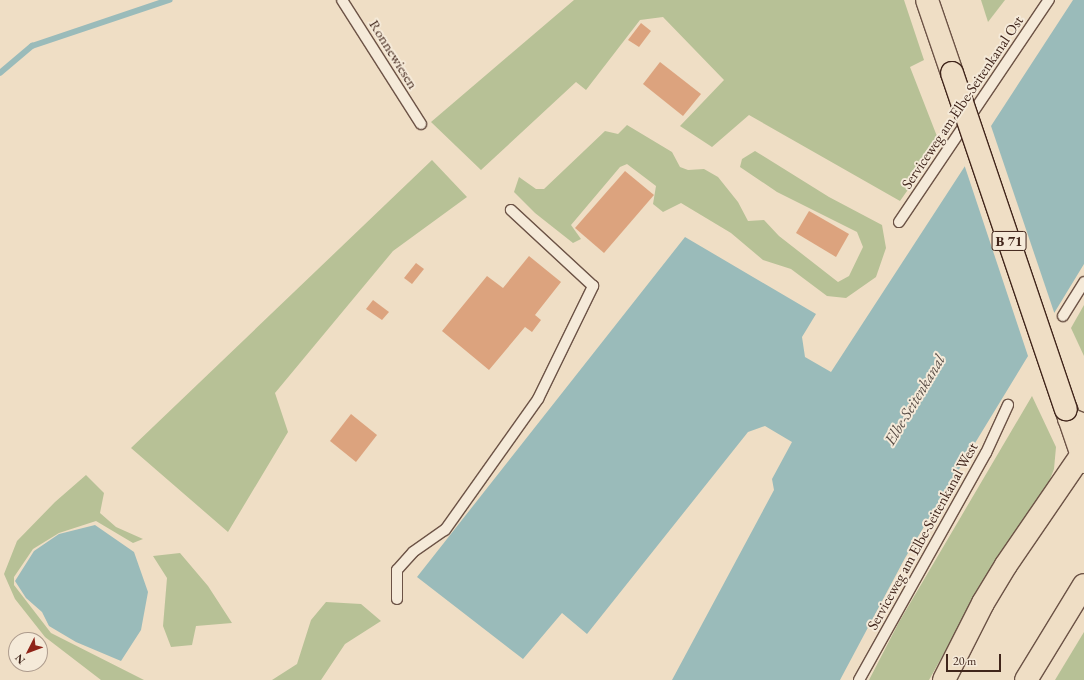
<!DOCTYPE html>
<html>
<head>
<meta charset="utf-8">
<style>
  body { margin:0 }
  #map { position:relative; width:1084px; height:680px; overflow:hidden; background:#efdec5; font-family:"EB Garamond",serif }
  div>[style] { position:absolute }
  .green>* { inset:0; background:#b7c196 }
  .water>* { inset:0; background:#9abbba }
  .pier>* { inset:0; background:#efdec5 }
  .stream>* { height:5.5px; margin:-2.75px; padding:0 2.75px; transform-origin:2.75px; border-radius:2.75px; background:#9abbba }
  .building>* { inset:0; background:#dca37e }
  .roads { filter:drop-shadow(1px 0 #6c5346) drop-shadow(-1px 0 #6c5346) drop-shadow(0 1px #6c5346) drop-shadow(0 -1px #6c5346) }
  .service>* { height:10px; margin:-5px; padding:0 5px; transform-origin:5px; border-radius:5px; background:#f5ead9 }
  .primary>* { height:22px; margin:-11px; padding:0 11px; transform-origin:11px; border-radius:11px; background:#efdec5 }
  .trunk>* { height:22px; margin:-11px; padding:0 11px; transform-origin:11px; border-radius:11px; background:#efdec5 }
  .bridges { filter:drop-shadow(1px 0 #40251b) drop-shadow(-1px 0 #40251b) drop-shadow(0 1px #40251b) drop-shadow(0 -1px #40251b) }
  .primary-bridge>* { height:22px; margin:-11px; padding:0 11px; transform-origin:11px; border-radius:11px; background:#efdec5 }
  span { translate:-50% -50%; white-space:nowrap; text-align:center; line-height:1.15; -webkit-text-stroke:4px #f5ead9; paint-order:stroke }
  .shield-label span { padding:1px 3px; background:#f5ead9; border:1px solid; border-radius:3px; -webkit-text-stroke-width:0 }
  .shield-label { font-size:14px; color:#40251b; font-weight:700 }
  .street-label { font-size:15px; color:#40251b }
  .water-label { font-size:16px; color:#564a43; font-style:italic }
  .north { position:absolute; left:8px; top:632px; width:40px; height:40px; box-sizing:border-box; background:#f5ead9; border:1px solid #ad9b8d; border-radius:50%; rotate:228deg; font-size:11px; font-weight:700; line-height:16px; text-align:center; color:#40251b }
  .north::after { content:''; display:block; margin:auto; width:14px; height:18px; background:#8f2418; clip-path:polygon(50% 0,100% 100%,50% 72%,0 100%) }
  .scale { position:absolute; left:946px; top:654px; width:55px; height:18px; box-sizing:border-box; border:2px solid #40251b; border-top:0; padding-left:5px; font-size:12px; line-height:14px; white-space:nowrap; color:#40251b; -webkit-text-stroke:3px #f5ead9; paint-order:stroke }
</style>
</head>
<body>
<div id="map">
  <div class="green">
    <i style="clip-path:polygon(574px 0,904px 0,924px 60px,910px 67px,940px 144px,900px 201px,749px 115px,712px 147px,680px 126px,724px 80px,663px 17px,640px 20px,586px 90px,576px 82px,481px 170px,431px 122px)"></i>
    <i style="clip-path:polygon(981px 0,1005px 0,988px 22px)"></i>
    <i style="clip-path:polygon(627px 125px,672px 152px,680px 167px,688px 170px,704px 169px,718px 177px,738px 202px,748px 221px,764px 220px,779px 236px,838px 282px,849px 276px,863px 247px,857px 232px,777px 192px,740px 167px,742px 159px,755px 151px,829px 197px,882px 225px,886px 248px,876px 277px,846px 298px,827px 296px,791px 269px,763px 260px,731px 233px,681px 203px,663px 212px,653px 204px,656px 186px,627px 164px,620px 167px,571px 225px,581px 239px,573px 243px,535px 213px,514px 192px,519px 177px,536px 189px,544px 189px,605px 131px,618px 134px)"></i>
    <i style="clip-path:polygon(432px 160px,467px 197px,393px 251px,275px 393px,288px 432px,228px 532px,131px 448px)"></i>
    <i style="clip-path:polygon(1084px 305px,1084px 356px,1071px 328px)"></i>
    <i style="clip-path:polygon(1032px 396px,1056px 447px,1054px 469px,1045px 492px,995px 562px,929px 680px,869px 680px,899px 622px)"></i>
    <i style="clip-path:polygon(86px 475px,104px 493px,100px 513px,116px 527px,143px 539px,133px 543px,96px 521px,59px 533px,33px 549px,14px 577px,14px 585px,51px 633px,144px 680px,101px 680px,45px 637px,15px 599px,4px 574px,17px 541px,55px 502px)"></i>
    <i style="clip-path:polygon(180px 553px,208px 586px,232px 623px,196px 626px,192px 645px,171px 647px,163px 626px,167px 578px,153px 556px)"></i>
    <i style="clip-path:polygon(326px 602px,361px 604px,381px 621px,345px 644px,321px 680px,272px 680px,297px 664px,311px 620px)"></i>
    <i style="clip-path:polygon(1084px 632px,1084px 680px,1055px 680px)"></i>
  </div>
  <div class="water">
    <i style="clip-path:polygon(1073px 0,1084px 0,1084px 264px,905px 558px,840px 680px,672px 680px,774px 490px,772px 479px,792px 442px,765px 426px,748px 432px,587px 634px,562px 613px,523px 659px,417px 577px,685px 237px,816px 314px,802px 337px,805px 357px,831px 372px)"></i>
    <i style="clip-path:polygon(95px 525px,134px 552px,148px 592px,141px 630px,121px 661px,76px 642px,49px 626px,42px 612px,26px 598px,15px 581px,34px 551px,59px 534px)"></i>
  </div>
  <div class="pier">
    <i style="clip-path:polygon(990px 123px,1055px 315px,1029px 359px,964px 164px)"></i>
  </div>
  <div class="stream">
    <i style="left:0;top:73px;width:42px;rotate:-40.2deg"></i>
    <i style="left:32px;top:46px;width:145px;rotate:-18.6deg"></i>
  </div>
  <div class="building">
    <i style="clip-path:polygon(641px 23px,651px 31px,639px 47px,628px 40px)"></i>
    <i style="clip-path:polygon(660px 62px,701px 94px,683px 116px,643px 84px)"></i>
    <i style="clip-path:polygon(625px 171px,654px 195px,604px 253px,575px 228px)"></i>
    <i style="clip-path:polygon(809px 211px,849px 234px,836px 257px,796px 233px)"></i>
    <i style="clip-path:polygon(529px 256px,561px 282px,535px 315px,541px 320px,532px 332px,525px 327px,489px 370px,442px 331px,487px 276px,503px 288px)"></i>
    <i style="clip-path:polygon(416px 263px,424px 269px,412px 284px,404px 278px)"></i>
    <i style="clip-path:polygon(373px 300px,389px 312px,382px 320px,366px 309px)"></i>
    <i style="clip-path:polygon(351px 414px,377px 435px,356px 462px,330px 441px)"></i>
  </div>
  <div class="roads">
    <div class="service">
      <i style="left:342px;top:0;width:147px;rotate:57.5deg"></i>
      <i style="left:899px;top:222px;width:268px;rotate:-56deg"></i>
      <i style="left:1063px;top:316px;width:40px;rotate:-58deg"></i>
      <i style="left:397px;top:599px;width:29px;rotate:-90deg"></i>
      <i style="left:397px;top:570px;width:24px;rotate:-48deg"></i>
      <i style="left:413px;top:552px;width:39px;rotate:-35deg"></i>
      <i style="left:445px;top:530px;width:161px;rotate:-54.6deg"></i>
      <i style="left:538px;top:399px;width:126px;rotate:-64deg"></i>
      <i style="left:593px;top:286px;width:112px;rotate:-137.2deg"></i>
      <i style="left:859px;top:680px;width:260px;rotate:-60.8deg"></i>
      <i style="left:986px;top:453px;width:53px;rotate:-65.4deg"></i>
    </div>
    <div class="primary">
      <i style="left:927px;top:0;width:77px;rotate:71.1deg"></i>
      <i style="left:1066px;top:409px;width:56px;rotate:71.2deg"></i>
    </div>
    <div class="trunk">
      <i style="left:1069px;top:419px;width:16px;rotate:22deg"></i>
      <i style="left:944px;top:680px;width:86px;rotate:-63.1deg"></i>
      <i style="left:983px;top:603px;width:44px;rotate:-58.8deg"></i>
      <i style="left:1006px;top:565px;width:138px;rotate:-55.6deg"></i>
      <i style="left:1026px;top:680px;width:111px;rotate:-58.6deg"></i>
    </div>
  </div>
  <div class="bridges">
    <div class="primary-bridge">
      <i style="left:952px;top:73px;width:355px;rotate:71.3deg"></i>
    </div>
  </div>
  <div class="shield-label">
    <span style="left:1009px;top:241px">B 71</span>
  </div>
  <div class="street-label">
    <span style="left:394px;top:54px;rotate:58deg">Ronnewiesen</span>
    <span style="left:962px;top:102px;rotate:-56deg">Serviceweg am Elbe-Seitenkanal Ost</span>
    <span style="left:922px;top:536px;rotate:-61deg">Serviceweg am Elbe-Seitenkanal West</span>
  </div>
  <div class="water-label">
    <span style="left:915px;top:400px;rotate:-59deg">Elbe-Seitenkanal</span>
  </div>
  <div class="north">N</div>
  <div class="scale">20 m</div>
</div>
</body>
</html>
